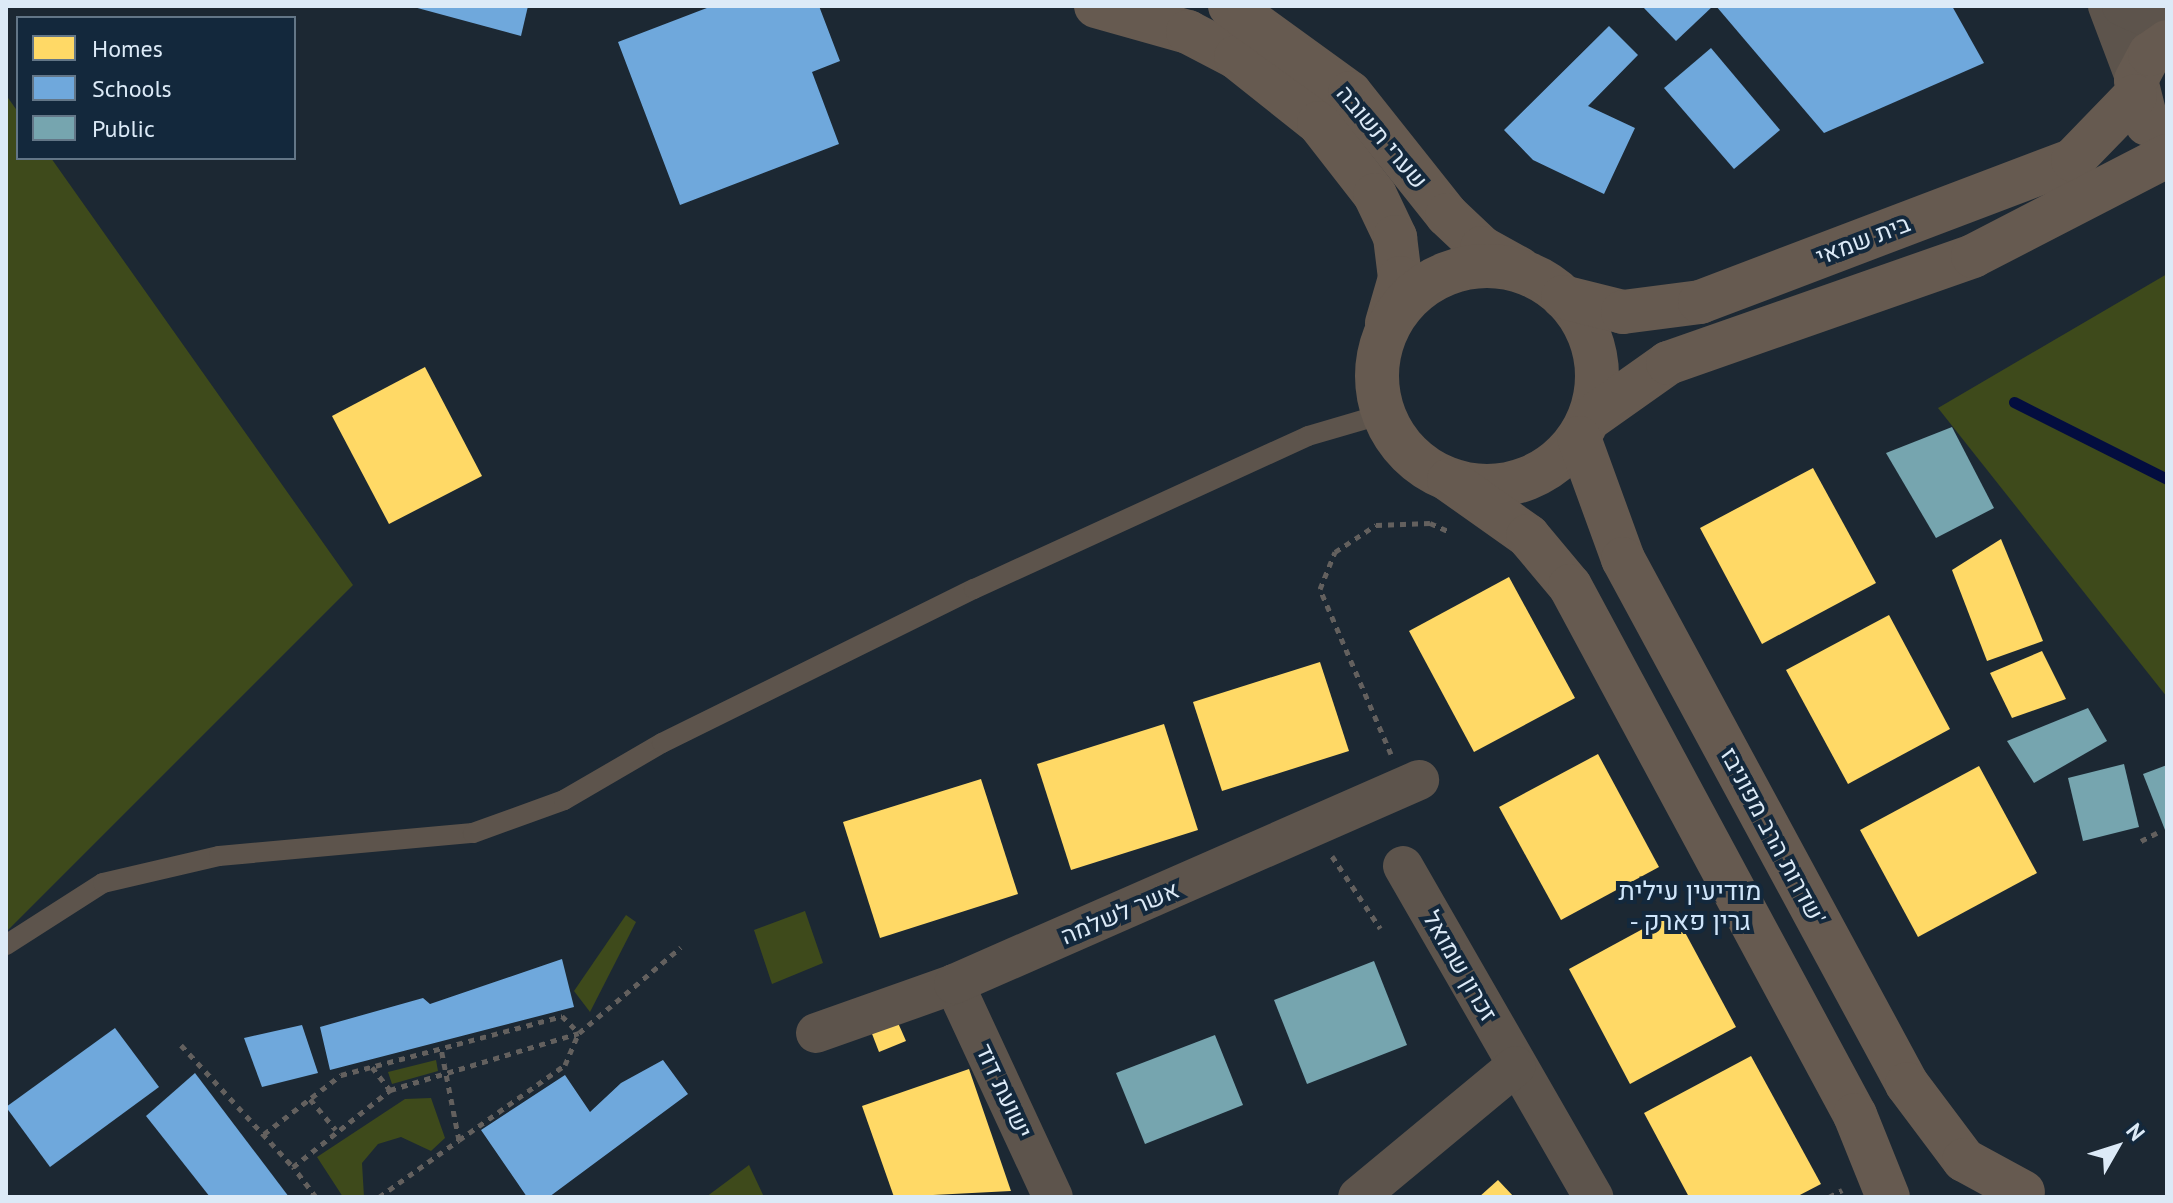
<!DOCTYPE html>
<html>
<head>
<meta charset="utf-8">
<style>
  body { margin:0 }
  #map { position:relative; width:2173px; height:1203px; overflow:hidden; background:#1c2833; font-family:"PT Sans",Heebo,sans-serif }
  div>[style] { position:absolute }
  .green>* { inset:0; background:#3e4a1b }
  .homes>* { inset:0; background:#ffd966 }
  .schools>* { inset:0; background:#6fa8dc }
  .public>* { inset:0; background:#76a5af }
  .stream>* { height:11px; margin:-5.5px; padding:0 5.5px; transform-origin:5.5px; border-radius:5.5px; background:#030d3f }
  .path>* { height:5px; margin-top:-2.5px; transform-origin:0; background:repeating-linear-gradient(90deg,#63605e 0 6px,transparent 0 12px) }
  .lane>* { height:20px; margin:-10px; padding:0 10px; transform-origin:10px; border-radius:10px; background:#5d544c }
  .street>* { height:40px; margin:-20px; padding:0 20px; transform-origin:20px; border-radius:20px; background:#5d544c }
  .secondary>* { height:44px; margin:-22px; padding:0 22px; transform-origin:22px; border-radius:22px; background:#665a50 }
  .secondary>.ring { margin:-22px; padding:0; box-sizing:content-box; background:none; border:44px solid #665a50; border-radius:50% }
  span { translate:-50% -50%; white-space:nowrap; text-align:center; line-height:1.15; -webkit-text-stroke:8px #13283c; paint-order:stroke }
  .street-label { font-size:24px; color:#dceaf7 }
  .neighbourhood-label { font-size:26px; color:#cfe5fa }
  .frame { position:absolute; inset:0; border:8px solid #dceaf7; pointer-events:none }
  .legend { position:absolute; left:16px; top:16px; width:280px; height:144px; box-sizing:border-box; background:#13283c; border:2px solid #637687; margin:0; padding:10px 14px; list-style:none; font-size:24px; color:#dceaf7 }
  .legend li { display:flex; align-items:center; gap:16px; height:40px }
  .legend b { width:40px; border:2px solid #637687 }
  .north { position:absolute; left:2077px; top:1107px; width:80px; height:80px; -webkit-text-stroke:6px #13283c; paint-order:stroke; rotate:51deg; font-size:22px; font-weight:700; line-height:32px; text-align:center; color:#dceaf7 }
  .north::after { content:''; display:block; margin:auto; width:28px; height:36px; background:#dceaf7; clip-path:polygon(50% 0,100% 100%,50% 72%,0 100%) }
</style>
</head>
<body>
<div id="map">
  <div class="green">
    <i style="clip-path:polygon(6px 95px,18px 112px,18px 158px,51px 158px,353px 585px,6px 932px)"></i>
    <i style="clip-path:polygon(2167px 274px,2167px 697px,1938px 408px)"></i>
    <i style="clip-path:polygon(805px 911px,823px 963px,772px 984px,754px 930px)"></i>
    <i style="clip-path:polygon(626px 915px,636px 922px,590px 1012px,574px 991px)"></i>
    <i style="clip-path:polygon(436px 1060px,438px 1071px,392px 1084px,388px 1072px)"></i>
    <i style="clip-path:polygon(431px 1098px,445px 1138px,431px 1151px,401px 1137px,378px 1144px,362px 1163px,364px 1197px,343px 1197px,317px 1157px,405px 1099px)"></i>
    <i style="clip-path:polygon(749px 1165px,764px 1197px,706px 1197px)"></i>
  </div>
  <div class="homes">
    <i style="clip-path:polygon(425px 367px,482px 476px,389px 524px,332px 416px)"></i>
    <i style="clip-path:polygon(1813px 468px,1876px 583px,1762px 644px,1700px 528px)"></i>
    <i style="clip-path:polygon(2001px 539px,2043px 641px,1987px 661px,1952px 570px)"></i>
    <i style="clip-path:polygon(1509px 577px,1575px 698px,1474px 752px,1409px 631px)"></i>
    <i style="clip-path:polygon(1889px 615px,1950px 729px,1848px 784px,1786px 670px)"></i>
    <i style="clip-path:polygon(2042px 651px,2066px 699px,2012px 718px,1990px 673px)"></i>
    <i style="clip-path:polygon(1320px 662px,1349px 751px,1222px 791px,1193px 702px)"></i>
    <i style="clip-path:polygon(1164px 724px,1198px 830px,1071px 870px,1037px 764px)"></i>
    <i style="clip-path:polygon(1598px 754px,1659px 867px,1561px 920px,1499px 807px)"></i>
    <i style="clip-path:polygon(1979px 766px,2037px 873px,1918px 937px,1860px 830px)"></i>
    <i style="clip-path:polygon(981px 779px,1018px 894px,880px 938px,843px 822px)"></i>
    <i style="clip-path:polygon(1674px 912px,1736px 1027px,1630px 1084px,1569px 969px)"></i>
    <i style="clip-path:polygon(895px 1016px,906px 1041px,879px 1052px,869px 1026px)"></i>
    <i style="clip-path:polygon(1751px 1056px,1821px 1184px,1796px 1197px,1689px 1197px,1644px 1113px)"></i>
    <i style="clip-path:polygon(969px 1069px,1011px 1191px,894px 1197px,862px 1106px)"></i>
    <i style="clip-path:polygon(1498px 1180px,1514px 1197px,1479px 1197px)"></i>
  </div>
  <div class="schools">
    <i style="clip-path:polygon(410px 6px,528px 6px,521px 36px)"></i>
    <i style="clip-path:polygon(712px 6px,819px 6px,840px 61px,812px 72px,839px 144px,680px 205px,618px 42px)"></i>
    <i style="clip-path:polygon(1642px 6px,1713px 6px,1676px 41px)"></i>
    <i style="clip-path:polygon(1716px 6px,1952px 6px,1984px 63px,1824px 133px)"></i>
    <i style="clip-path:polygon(1609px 26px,1638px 55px,1588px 106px,1635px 128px,1604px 194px,1533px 160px,1504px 130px)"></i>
    <i style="clip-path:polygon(1711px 48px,1780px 130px,1734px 169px,1664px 88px)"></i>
    <i style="clip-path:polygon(562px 959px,574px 1007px,330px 1070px,320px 1027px,423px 998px,430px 1004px)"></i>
    <i style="clip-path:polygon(302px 1025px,318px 1073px,262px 1087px,244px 1038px)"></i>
    <i style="clip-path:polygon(115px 1028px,159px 1087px,50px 1167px,6px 1107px)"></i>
    <i style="clip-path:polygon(663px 1060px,688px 1094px,549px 1197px,527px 1197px,481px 1130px,565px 1075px,590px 1112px,621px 1083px)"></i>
    <i style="clip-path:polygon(195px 1073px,289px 1197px,210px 1197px,146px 1116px)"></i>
  </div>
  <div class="public">
    <i style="clip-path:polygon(1952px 427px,1994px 508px,1936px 538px,1886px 453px)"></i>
    <i style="clip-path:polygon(2088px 708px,2107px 741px,2034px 783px,2007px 741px)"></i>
    <i style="clip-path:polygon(2124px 764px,2139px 827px,2083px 841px,2068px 778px)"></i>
    <i style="clip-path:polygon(2167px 765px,2167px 835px,2143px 774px)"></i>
    <i style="clip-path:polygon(1374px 961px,1407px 1045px,1307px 1084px,1274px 1000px)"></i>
    <i style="clip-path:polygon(1215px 1035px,1243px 1105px,1145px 1144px,1116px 1073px)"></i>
  </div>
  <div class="stream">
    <i style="left:2014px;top:402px;width:171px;rotate:26.7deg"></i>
  </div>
  <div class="path">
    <i style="left:1391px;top:754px;width:180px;rotate:-113.3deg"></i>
    <i style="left:1320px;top:589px;width:40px;rotate:-68deg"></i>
    <i style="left:1335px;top:552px;width:49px;rotate:-33.4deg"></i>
    <i style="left:1376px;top:525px;width:54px;rotate:-2.1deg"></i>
    <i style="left:1430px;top:523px;width:20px;rotate:24deg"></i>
    <i style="left:2141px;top:841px;width:18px;rotate:-27deg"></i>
    <i style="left:1332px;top:856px;width:87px;rotate:56.3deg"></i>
    <i style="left:181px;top:1045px;width:166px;rotate:47.4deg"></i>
    <i style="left:372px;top:1067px;width:29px;rotate:52deg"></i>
    <i style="left:310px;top:1099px;width:40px;rotate:50deg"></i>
    <i style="left:264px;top:1134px;width:97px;rotate:-37.5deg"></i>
    <i style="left:341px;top:1075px;width:229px;rotate:-14.9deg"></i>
    <i style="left:562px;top:1016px;width:24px;rotate:45deg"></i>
    <i style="left:579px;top:1033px;width:133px;rotate:-40.1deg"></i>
    <i style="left:459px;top:1140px;width:130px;rotate:-35.3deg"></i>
    <i style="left:565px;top:1065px;width:34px;rotate:-67deg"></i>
    <i style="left:316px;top:1197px;width:38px;rotate:-127deg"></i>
    <i style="left:293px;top:1167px;width:124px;rotate:-38.4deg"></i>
    <i style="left:390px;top:1090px;width:197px;rotate:-16.8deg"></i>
    <i style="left:379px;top:1197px;width:98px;rotate:-35.5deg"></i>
    <i style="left:459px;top:1140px;width:94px;rotate:-101.1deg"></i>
    <i style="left:1829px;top:1197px;width:15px;rotate:-28deg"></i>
  </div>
  <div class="lane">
    <i style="left:6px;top:945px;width:115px;rotate:-32.6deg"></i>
    <i style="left:103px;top:883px;width:119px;rotate:-13.1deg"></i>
    <i style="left:219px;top:856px;width:255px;rotate:-5.2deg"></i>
    <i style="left:473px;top:833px;width:97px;rotate:-19.9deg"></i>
    <i style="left:564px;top:800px;width:113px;rotate:-30.2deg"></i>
    <i style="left:662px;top:743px;width:348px;rotate:-26.3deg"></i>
    <i style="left:974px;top:589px;width:367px;rotate:-24.6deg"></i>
    <i style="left:1308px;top:436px;width:78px;rotate:-16.3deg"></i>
  </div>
  <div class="street">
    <i style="left:2108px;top:6px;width:79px;rotate:69.3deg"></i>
    <i style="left:2122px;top:6px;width:49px;rotate:24deg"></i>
    <i style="left:1403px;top:866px;width:382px;rotate:60.1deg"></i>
    <i style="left:954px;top:984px;width:235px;rotate:65.1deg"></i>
    <i style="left:816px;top:1033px;width:146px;rotate:-19.5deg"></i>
    <i style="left:954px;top:984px;width:508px;rotate:-23.69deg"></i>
    <i style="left:1358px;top:1197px;width:205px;rotate:-39.7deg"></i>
  </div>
  <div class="secondary">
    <i style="left:1096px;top:6px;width:96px;rotate:15.8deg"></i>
    <i style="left:1188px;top:32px;width:54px;rotate:27.5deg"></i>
    <i style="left:1236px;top:57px;width:106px;rotate:38.5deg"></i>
    <i style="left:1319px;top:123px;width:91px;rotate:52.1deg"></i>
    <i style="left:1375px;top:195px;width:47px;rotate:64.5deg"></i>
    <i style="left:1395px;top:237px;width:41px;rotate:83deg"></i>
    <i style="left:1400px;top:278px;width:47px;rotate:106.1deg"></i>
    <i style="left:1230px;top:6px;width:148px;rotate:35.9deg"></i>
    <i style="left:1350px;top:93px;width:156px;rotate:51.5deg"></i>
    <i style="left:1447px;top:215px;width:48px;rotate:43.3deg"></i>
    <i style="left:1482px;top:248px;width:43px;rotate:28.9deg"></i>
    <i style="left:2147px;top:124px;width:45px;rotate:-104deg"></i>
    <i style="left:2136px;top:80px;width:30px;rotate:-62deg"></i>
    <i style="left:2150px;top:54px;width:21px;rotate:-35deg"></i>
    <i class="ring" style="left:1377px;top:266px;width:176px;height:176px"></i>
    <i style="left:1563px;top:297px;width:62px;rotate:14deg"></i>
    <i style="left:1623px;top:312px;width:78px;rotate:-7.4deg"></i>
    <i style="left:1700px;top:302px;width:399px;rotate:-20.8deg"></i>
    <i style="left:2073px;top:160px;width:89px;rotate:-45.9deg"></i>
    <i style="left:1589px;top:419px;width:97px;rotate:-35.3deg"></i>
    <i style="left:1668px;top:363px;width:323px;rotate:-19.3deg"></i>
    <i style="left:1973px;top:256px;width:218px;rotate:-27.3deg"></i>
    <i style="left:1579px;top:438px;width:129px;rotate:70deg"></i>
    <i style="left:1623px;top:559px;width:597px;rotate:61.59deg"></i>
    <i style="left:1907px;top:1084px;width:95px;rotate:53.1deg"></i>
    <i style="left:1964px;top:1160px;width:67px;rotate:28.5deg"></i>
    <i style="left:1449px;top:480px;width:97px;rotate:35.3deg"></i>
    <i style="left:1528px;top:536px;width:65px;rotate:50deg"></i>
    <i style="left:1570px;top:586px;width:601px;rotate:61.69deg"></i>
    <i style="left:1855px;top:1115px;width:88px;rotate:68.1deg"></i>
  </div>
  <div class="street-label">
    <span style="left:1382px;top:137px;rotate:50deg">שערי תשובה</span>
    <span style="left:1863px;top:240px;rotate:-21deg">בית שמאי</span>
    <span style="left:1773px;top:836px;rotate:62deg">שדרות הרב מפוניבז'</span>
    <span style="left:1120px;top:913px;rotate:-23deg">אשר לשלמה</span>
    <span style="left:1460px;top:966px;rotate:60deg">זכרון שמואל</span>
    <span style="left:1004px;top:1091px;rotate:65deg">ישועת דוד</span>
  </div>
  <div class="neighbourhood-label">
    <span style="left:1690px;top:906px">מודיעין עילית<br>- גרין פארק</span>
  </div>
  <div class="frame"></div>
  <ul class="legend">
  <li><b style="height:22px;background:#ffd966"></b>Homes</li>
  <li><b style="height:22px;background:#6fa8dc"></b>Schools</li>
  <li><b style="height:22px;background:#76a5af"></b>Public</li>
  </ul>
  <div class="north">N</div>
</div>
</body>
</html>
